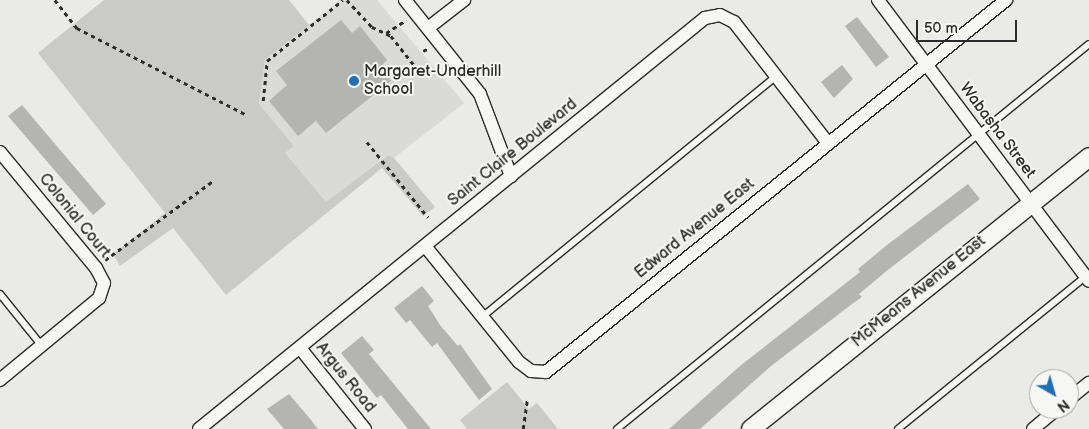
<!DOCTYPE html>
<html>
<head>
<meta charset="utf-8">
<style>
  body { margin:0 }
  #map { position:relative; width:1089px; height:429px; overflow:hidden; background:#eaeae6; font-family:"Balsamiq Sans",sans-serif }
  div>[style] { position:absolute }
  .built>* { inset:0; background:#dadad6 }
  .green>* { inset:0; background:#cacac7 }
  .building>* { inset:0; background:#b4b4b1 }
  .path>* { height:2.5px; margin-top:-1.25px; transform-origin:0; background:repeating-linear-gradient(90deg,#2b2b2b 0 4px,transparent 0 8px) }
  .roads { filter:drop-shadow(1px 0 #2b2b2b) drop-shadow(-1px 0 #2b2b2b) drop-shadow(0 1px #2b2b2b) drop-shadow(0 -1px #2b2b2b) }
  .lane>* { height:6px; margin:-3px; padding:0 3px; transform-origin:3px; border-radius:3px; background:#f6f6f2 }
  .street>* { height:12px; margin:-6px; padding:0 6px; transform-origin:6px; border-radius:6px; background:#f6f6f2 }
  .secondary>* { height:18px; margin:-9px; padding:0 9px; transform-origin:9px; border-radius:9px; background:#f6f6f2 }
  .dots>* { width:14px; height:14px; translate:-50% -50%; box-sizing:border-box; border:2px solid #f6f6f2; border-radius:50% }
  span { translate:-50% -50%; white-space:nowrap; text-align:center; line-height:1.15; -webkit-text-stroke:4px #f6f6f2; paint-order:stroke }
  .poi-label { font-size:16px; color:#2b2b2b }
  .left { translate:0 -50%; text-align:left }
  .street-label { font-size:16px; color:#2b2b2b }
  .north { position:absolute; left:1029px; top:369px; width:50px; height:50px; box-sizing:border-box; background:#f6f6f2; border:1px solid #a5a5a2; border-radius:50%; rotate:142deg; font-size:14px; font-weight:700; line-height:20px; text-align:center; color:#2b2b2b }
  .north::after { content:''; display:block; margin:auto; width:18px; height:22px; background:#1f6fb2; clip-path:polygon(50% 0,100% 100%,50% 72%,0 100%) }
  .scale { position:absolute; left:916px; top:20px; width:101px; height:22px; box-sizing:border-box; border:2px solid #2b2b2b; border-top:0; padding-left:6px; font-size:15px; line-height:18px; white-space:nowrap; color:#2b2b2b; -webkit-text-stroke:4px #f6f6f2; paint-order:stroke }
</style>
</head>
<body>
<div id="map">
  <div class="built">
    <i style="clip-path:polygon(340px 0,377px 0,464px 103px,394px 158px,387px 155px,326px 202px,285px 153px,294px 146px,259px 104px,265px 60px)"></i>
  </div>
  <div class="green">
    <i style="clip-path:polygon(104px 0,289px 0,309px 25px,265px 60px,259px 104px,294px 146px,285px 153px,326px 202px,388px 155px,394px 158px,435px 207px,423px 216px,382px 168px,226px 295px,173px 228px,120px 266px,113px 254px,165px 213px,38px 53px)"></i>
    <i style="clip-path:polygon(507px 382px,529px 409px,537px 403px,558px 429px,467px 429px,460px 420px)"></i>
  </div>
  <div class="building">
    <i style="clip-path:polygon(857px 17px,889px 57px,876px 67px,845px 26px)"></i>
    <i style="clip-path:polygon(341px 20px,352px 33px,360px 26px,387px 60px,380px 67px,391px 81px,326px 133px,316px 121px,298px 136px,269px 101px,287px 85px,276px 71px)"></i>
    <i style="clip-path:polygon(842px 65px,853px 79px,834px 98px,821px 82px)"></i>
    <i style="clip-path:polygon(22px 105px,106px 204px,93px 215px,8px 116px)"></i>
    <i style="clip-path:polygon(968px 184px,980px 199px,889px 269px,859px 294px,862px 297px,852px 304px,771px 366px,700px 429px,669px 429px,740px 366px,860px 272px,858px 269px,887px 245px)"></i>
    <i style="clip-path:polygon(422px 286px,434px 301px,428px 306px,440px 325px,458px 346px,460px 344px,492px 389px,479px 400px,437px 343px,432px 347px,410px 320px,406px 323px,394px 308px)"></i>
    <i style="clip-path:polygon(362px 336px,374px 350px,369px 354px,431px 429px,408px 429px,381px 395px,377px 398px,341px 353px)"></i>
    <i style="clip-path:polygon(289px 394px,311px 420px,318px 429px,284px 429px,267px 409px)"></i>
  </div>
  <div class="path">
    <i style="left:55px;top:0;width:36px;rotate:52deg"></i>
    <i style="left:77px;top:28px;width:191px;rotate:27.1deg"></i>
    <i style="left:347px;top:0;width:37px;rotate:47deg"></i>
    <i style="left:372px;top:27px;width:21px;rotate:25deg"></i>
    <i style="left:391px;top:36px;width:50px;rotate:51.5deg"></i>
    <i style="left:386px;top:33px;width:24px;rotate:-33deg"></i>
    <i style="left:423px;top:51px;width:7px;rotate:-27deg"></i>
    <i style="left:263px;top:101px;width:40px;rotate:-84.3deg"></i>
    <i style="left:267px;top:61px;width:97px;rotate:-38.8deg"></i>
    <i style="left:367px;top:142px;width:97px;rotate:50.9deg"></i>
    <i style="left:105px;top:260px;width:134px;rotate:-36.2deg"></i>
    <i style="left:523px;top:429px;width:29px;rotate:-82deg"></i>
  </div>
  <div class="roads">
    <div class="lane">
      <i style="left:0;top:294px;width:67px;rotate:51.1deg"></i>
      <i style="left:482px;top:317px;width:380px;rotate:-39.3deg"></i>
      <i style="left:617px;top:429px;width:609px;rotate:-39.2deg"></i>
      <i style="left:898px;top:429px;width:242px;rotate:-39.1deg"></i>
    </div>
    <div class="street">
      <i style="left:405px;top:0;width:120px;rotate:51.4deg"></i>
      <i style="left:480px;top:94px;width:88px;rotate:69.3deg"></i>
      <i style="left:878px;top:0;width:351px;rotate:53.1deg"></i>
      <i style="left:428px;top:28px;width:46px;rotate:-37.9deg"></i>
      <i style="left:0;top:152px;width:151px;rotate:50.4deg"></i>
      <i style="left:96px;top:268px;width:17px;rotate:62deg"></i>
      <i style="left:104px;top:283px;width:16px;rotate:108deg"></i>
      <i style="left:99px;top:298px;width:129px;rotate:140.4deg"></i>
      <i style="left:425px;top:246px;width:149px;rotate:51deg"></i>
      <i style="left:519px;top:362px;width:15px;rotate:37deg"></i>
      <i style="left:531px;top:371px;width:15px;rotate:4deg"></i>
      <i style="left:546px;top:372px;width:592px;rotate:-38.96deg"></i>
      <i style="left:300px;top:348px;width:104px;rotate:51.3deg"></i>
      <i style="left:1069px;top:399px;width:26px;rotate:-39deg"></i>
      <i style="left:199px;top:429px;width:652px;rotate:-39.09deg"></i>
      <i style="left:705px;top:18px;width:15px;rotate:-11deg"></i>
      <i style="left:720px;top:15px;width:16px;rotate:27deg"></i>
      <i style="left:734px;top:22px;width:152px;rotate:52.2deg"></i>
      <i style="left:1033px;top:429px;width:31px;rotate:-40deg"></i>
    </div>
    <div class="secondary">
      <i style="left:751px;top:429px;width:434px;rotate:-38.8deg"></i>
    </div>
  </div>
  <div class="dots">
    <i style="left:354px;top:81px;background:#1f6fb2"></i>
  </div>
  <div class="poi-label">
    <span class="left" style="left:364px;top:81px">Margaret-Underhill<br>School</span>
  </div>
  <div class="street-label">
    <span style="left:997px;top:131px;rotate:53deg">Wabasha Street</span>
    <span style="left:513px;top:153px;rotate:-39deg">Saint Claire Boulevard</span>
    <span style="left:74px;top:216px;rotate:51deg">Colonial Court</span>
    <span style="left:695px;top:229px;rotate:-39deg">Edward Avenue East</span>
    <span style="left:919px;top:292px;rotate:-39deg">McMeans Avenue East</span>
    <span style="left:345px;top:378px;rotate:51deg">Argus Road</span>
  </div>
  <div class="north">N</div>
  <div class="scale">50 m</div>
</div>
</body>
</html>
